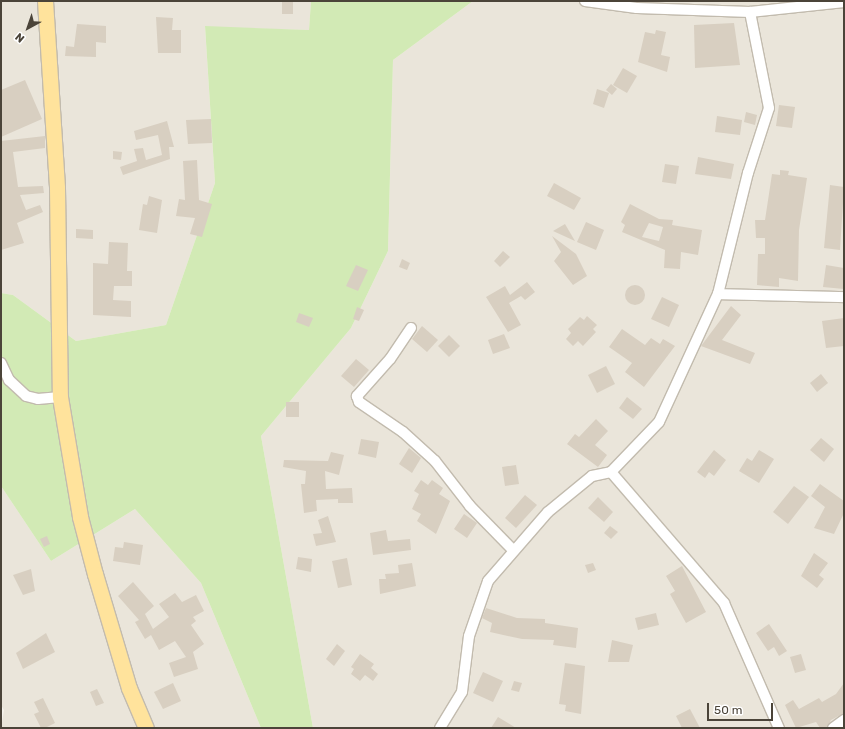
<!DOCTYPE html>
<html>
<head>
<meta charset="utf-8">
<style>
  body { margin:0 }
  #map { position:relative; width:845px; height:729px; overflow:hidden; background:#f6f3ec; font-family:Rubik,sans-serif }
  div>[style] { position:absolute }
  .residential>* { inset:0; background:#eae5da }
  .green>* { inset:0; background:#d2eab5 }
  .building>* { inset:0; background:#d8cfc1 }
  .round { border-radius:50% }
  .roads { filter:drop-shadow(1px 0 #c2bbae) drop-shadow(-1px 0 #c2bbae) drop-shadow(0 1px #c2bbae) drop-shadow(0 -1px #c2bbae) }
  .street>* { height:10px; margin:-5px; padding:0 5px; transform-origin:5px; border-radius:5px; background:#fff }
  .primary>* { height:15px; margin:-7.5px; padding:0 7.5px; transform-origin:7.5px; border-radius:7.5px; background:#ffe39c }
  span { translate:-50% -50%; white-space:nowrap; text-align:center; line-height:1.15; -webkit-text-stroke:3px #fff; paint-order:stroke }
  .frame { position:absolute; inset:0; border:2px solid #4b4439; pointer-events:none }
  .north { position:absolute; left:8px; top:8px; width:40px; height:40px; -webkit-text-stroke:3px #fff; paint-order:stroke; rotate:220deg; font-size:11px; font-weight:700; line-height:16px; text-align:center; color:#4b4439 }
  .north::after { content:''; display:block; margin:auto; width:14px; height:18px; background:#4b4439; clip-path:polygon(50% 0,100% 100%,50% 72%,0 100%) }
  .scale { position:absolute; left:707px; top:703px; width:66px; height:18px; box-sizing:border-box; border:2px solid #4b4439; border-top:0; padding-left:5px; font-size:12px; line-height:14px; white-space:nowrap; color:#4b4439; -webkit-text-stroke:3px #fff; paint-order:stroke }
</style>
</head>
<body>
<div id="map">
  <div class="residential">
    <i style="clip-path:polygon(1px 1px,311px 1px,309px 30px,205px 27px,215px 183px,166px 325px,76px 341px,13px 295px,1px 293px)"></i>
    <i style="clip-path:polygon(473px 1px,844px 1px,844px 728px,313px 728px,261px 436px,351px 328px,388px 251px,393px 60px)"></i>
    <i style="clip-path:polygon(1px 486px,51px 561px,135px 509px,201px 583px,261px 728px,1px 728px,4px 710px,1px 705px)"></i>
  </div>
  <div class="green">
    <i style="clip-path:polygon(311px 1px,473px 1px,393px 60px,388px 251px,351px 328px,261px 436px,313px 728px,261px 728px,201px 583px,135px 509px,51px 561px,1px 486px,1px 293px,13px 295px,76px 341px,166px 325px,215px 183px,205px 26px,309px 30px)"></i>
  </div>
  <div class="building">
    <i style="clip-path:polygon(282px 1px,293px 1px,293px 14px,282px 14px)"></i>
    <i style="clip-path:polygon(156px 17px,173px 18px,172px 30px,181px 30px,181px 53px,158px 53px)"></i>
    <i style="clip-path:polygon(734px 23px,740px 65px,695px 68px,694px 25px)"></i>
    <i style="clip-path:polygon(77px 24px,106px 26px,106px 43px,96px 42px,96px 57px,65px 56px,66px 46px,74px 47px)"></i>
    <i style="clip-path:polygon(656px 30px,666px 32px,661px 55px,670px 57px,667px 72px,638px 62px,645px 32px,655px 34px)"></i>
    <i style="clip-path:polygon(623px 68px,637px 76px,627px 93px,613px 85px)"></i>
    <i style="clip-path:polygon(25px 80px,42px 119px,1px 137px,1px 90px)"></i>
    <i style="clip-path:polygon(611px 84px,617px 89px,612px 95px,606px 90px)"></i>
    <i style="clip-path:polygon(597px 89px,609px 93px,604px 108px,593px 104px)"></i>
    <i style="clip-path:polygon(779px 105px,795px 107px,792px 128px,776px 126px)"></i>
    <i style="clip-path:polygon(746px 112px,757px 115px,755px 125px,744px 122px)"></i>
    <i style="clip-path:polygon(717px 116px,742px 120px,740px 135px,715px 132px)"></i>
    <i style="clip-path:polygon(211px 119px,212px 143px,188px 144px,186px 120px)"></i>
    <i style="clip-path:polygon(167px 121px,174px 147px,169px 147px,170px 159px,123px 175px,120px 167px,137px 161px,134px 149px,143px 148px,146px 160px,162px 155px,158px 135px,136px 140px,134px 131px)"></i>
    <i style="clip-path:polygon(45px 136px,45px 148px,13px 152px,18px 187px,43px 186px,44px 193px,20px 195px,26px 210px,40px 205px,43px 212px,17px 223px,24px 243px,1px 250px,1px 141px)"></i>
    <i style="clip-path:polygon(113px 151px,122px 152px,121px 160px,113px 159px)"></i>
    <i style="clip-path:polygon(698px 157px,734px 164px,731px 179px,695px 174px)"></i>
    <i style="clip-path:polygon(197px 160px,199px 200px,212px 204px,202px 237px,190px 234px,195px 218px,176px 216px,179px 199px,185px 200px,183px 161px)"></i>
    <i style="clip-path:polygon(665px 164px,679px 166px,676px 184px,662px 182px)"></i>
    <i style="clip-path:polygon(780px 170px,789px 171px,788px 175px,807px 178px,799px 230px,798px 281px,779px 278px,779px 287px,757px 285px,758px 254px,765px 254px,765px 238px,756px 238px,755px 220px,765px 220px,772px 174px,780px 175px)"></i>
    <i style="clip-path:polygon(554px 183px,581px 198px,574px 210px,547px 196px)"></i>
    <i style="clip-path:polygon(830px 185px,844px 187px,840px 250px,824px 248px)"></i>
    <i style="clip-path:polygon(149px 196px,162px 200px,157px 233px,139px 230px,143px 204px,147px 205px)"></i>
    <i style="clip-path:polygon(evenodd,630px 204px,659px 219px,673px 220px,672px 225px,702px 230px,698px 255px,681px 252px,680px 269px,664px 268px,665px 250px,622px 232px,625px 225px,621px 222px,630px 204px,649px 223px,663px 227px,659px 241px,642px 237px,649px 223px)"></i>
    <i style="clip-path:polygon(586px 222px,604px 230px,596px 250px,577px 242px)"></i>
    <i style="clip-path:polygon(565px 224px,575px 241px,553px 231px)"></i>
    <i style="clip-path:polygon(76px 229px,93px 230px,93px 239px,76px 238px)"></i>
    <i style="clip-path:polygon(552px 236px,576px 254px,587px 276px,573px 285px,554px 261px,561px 252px)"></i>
    <i style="clip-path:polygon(109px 242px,128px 243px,127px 271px,132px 271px,132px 286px,114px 286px,113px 300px,131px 301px,131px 317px,93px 315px,93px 263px,108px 264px)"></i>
    <i style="clip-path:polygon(503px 251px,510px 257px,500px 267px,494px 261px)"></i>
    <i style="clip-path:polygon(402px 259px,410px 263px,407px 270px,399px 267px)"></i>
    <i style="clip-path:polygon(356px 265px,368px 270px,358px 291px,346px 286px)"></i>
    <i style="clip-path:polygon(826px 265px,844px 268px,844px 289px,823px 287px)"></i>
    <i style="clip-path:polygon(527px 282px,535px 292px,525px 300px,521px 296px,509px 303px,521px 325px,508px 332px,486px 297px,505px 286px,510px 295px)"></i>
    <i class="round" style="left:625px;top:285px;width:20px;height:20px"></i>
    <i style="clip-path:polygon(662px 297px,679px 305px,669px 327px,651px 319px)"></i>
    <i style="clip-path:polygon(731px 306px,741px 315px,722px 340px,755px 353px,750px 364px,701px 346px)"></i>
    <i style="clip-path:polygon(357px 307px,364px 310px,359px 321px,353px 319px)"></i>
    <i style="clip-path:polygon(299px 313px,313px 318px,309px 327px,296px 322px)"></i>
    <i style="clip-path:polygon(587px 316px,597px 325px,593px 329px,596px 332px,583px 346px,578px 341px,573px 346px,566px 339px,571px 333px,568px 329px,580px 317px,584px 320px)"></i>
    <i style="clip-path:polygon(844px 318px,844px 346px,826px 348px,822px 321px)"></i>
    <i style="clip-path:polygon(422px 326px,438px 340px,427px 352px,412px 339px)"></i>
    <i style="clip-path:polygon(622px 329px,645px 345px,651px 338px,660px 344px,663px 339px,675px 346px,644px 387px,625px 372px,632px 363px,609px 347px)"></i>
    <i style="clip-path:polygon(504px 334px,510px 348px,493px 354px,488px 340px)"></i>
    <i style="clip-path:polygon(449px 335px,460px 346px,449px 357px,438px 346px)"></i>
    <i style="clip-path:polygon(356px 359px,369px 370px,354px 387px,341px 376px)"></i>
    <i style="clip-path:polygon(606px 366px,615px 384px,597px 393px,588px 375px)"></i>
    <i style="clip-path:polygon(821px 374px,828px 383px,817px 392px,810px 383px)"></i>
    <i style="clip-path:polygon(627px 397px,642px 409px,633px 419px,619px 408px)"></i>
    <i style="clip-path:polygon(286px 402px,299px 402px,299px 417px,286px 417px)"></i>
    <i style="clip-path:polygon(596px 419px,608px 431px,595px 445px,607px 455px,598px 467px,567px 444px,575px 434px,579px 437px)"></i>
    <i style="clip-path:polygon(821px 438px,834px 449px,824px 462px,810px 450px)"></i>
    <i style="clip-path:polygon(361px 439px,379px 442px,376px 458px,358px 454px)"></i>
    <i style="clip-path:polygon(409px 448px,421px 458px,412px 473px,399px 464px)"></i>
    <i style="clip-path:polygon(714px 450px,726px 460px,714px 476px,709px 472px,705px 478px,697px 472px)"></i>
    <i style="clip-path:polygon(759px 450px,774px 459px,759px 483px,739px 471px,747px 458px,752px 461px)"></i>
    <i style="clip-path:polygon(331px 452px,344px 455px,339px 475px,325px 471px,326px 489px,352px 488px,353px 503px,338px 503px,338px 499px,316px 500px,317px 511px,304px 513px,301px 484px,305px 484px,306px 471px,283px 467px,284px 460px,328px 461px)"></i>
    <i style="clip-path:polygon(516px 465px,519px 484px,505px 486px,502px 467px)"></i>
    <i style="clip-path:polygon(421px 480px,428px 485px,432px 480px,443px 488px,439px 494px,450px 501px,436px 534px,417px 521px,421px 514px,412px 509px,419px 494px,414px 491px)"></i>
    <i style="clip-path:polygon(820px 484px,844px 501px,844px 513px,834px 534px,814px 528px,825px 507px,811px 496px)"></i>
    <i style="clip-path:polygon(794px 486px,809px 497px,788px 524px,773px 512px)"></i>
    <i style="clip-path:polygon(525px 495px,537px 505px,516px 528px,505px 518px)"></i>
    <i style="clip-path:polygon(598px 497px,613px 512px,604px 522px,588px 508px)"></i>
    <i style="clip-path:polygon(464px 514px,477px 523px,467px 538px,454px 529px)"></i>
    <i style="clip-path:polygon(328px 516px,336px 542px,316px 546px,313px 534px,322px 533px,318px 520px)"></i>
    <i style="clip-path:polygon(610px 526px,618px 532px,611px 539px,604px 533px)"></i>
    <i style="clip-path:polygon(386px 530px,388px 541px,410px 539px,411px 550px,373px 555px,370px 533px)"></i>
    <i style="clip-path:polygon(47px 536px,50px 544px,44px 547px,40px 539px)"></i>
    <i style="clip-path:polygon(124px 542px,143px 545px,140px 565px,113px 561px,115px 547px,123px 548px)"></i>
    <i style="clip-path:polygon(814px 553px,828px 563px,819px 575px,824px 579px,817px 588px,801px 576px)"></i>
    <i style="clip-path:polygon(298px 557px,312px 559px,311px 572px,296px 569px)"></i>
    <i style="clip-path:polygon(347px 558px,352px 585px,338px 588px,332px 561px)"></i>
    <i style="clip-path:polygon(412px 563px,416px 586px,380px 594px,379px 579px,386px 579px,385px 574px,399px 573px,398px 565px)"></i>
    <i style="clip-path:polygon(593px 563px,596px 570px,588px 573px,585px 565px)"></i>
    <i style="clip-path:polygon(682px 566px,706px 612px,686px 623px,670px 594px,675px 591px,666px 576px)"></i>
    <i style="clip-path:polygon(31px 569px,35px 591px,23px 595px,13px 575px)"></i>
    <i style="clip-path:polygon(133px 582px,154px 606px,145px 614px,153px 629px,169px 617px,159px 604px,175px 593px,182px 602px,196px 595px,204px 611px,193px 617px,196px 621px,191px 625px,204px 644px,193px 652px,198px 669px,174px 677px,169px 663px,186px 657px,175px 641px,159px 650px,151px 635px,145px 639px,135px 622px,139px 620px,118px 596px)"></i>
    <i style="clip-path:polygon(486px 608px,517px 618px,545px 619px,545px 623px,578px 628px,576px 648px,553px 645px,554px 640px,522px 639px,490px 632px,492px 623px,482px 618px)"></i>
    <i style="clip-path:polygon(656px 613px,659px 625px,638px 630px,635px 618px)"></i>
    <i style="clip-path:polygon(769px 624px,787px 651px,779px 656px,774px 647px,768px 651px,756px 633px)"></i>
    <i style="clip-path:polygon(46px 633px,55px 652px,23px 669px,16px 653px)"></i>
    <i style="clip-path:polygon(612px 640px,633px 645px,629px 662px,608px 662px)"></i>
    <i style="clip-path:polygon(337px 644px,345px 651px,334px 666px,326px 659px)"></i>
    <i style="clip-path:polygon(360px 654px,374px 664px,371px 668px,378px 674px,373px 681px,365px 675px,360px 681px,351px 674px,354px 669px,351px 667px)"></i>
    <i style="clip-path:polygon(801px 654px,806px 670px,795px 673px,790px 657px)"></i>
    <i style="clip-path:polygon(565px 663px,585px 666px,581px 714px,565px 711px,566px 705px,559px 704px)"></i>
    <i style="clip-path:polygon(483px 672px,503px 681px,493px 702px,473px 693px)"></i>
    <i style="clip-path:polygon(514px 681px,522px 683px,519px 692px,511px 690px)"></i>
    <i style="clip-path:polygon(173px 683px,181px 701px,163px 709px,154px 692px)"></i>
    <i style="clip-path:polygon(844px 683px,844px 713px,831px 720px,827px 728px,820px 728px,816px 722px,796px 728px,785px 705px,793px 700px,799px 709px,819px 698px,822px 702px,836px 694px)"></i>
    <i style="clip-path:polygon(97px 689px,104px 703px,96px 706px,90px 692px)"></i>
    <i style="clip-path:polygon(43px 698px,55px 723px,45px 728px,41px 728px,34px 714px,39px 712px,34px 702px)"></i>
    <i style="clip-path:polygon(690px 709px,700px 728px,682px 728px,676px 716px)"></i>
    <i style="clip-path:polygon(498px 717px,516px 728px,491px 728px)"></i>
  </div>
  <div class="roads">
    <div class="street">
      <i style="left:585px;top:1px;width:52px;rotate:7.7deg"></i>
      <i style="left:637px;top:8px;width:113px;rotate:2deg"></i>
      <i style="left:750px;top:12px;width:95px;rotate:-6.1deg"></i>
      <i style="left:718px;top:294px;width:126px;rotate:1.4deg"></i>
      <i style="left:411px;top:328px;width:37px;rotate:124deg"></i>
      <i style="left:390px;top:359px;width:50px;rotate:131.7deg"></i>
      <i style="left:357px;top:396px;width:6px;rotate:72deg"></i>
      <i style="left:359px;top:402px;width:53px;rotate:34.3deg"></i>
      <i style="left:403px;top:432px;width:43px;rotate:42.2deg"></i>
      <i style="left:435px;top:461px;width:57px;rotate:52.1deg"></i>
      <i style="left:470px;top:506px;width:60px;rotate:45.7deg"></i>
      <i style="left:1px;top:363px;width:19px;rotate:65deg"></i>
      <i style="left:9px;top:380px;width:23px;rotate:43deg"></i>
      <i style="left:26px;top:396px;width:12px;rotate:14deg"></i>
      <i style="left:38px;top:399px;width:22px;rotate:-5deg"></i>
      <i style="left:611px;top:472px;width:173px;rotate:49.2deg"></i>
      <i style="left:724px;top:603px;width:137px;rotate:66.3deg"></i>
      <i style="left:440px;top:728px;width:42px;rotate:-58.6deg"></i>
      <i style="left:462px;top:692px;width:56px;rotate:-82.9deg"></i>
      <i style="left:469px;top:636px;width:58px;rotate:-70.9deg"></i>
      <i style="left:488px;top:581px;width:91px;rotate:-49deg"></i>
      <i style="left:548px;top:512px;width:57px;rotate:-39.3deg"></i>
      <i style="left:592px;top:476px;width:19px;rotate:-12deg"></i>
      <i style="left:611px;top:472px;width:69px;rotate:-46.2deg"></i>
      <i style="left:659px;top:422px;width:141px;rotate:-65.3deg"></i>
      <i style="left:718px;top:294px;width:125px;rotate:-76.1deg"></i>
      <i style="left:748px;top:173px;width:68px;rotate:-72.1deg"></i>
      <i style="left:769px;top:108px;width:98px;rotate:-101.2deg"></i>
      <i style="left:833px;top:728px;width:14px;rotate:-36deg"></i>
    </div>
    <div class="primary">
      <i style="left:45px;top:1px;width:187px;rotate:86.3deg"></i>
      <i style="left:57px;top:188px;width:209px;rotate:89.2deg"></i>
      <i style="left:60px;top:397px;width:122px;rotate:80.5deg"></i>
      <i style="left:80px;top:517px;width:59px;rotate:75.3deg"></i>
      <i style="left:95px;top:574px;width:119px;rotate:73.4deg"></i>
      <i style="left:129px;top:688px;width:43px;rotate:67deg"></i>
    </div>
  </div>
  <div class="frame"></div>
  <div class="north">N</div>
  <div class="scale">50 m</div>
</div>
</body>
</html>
